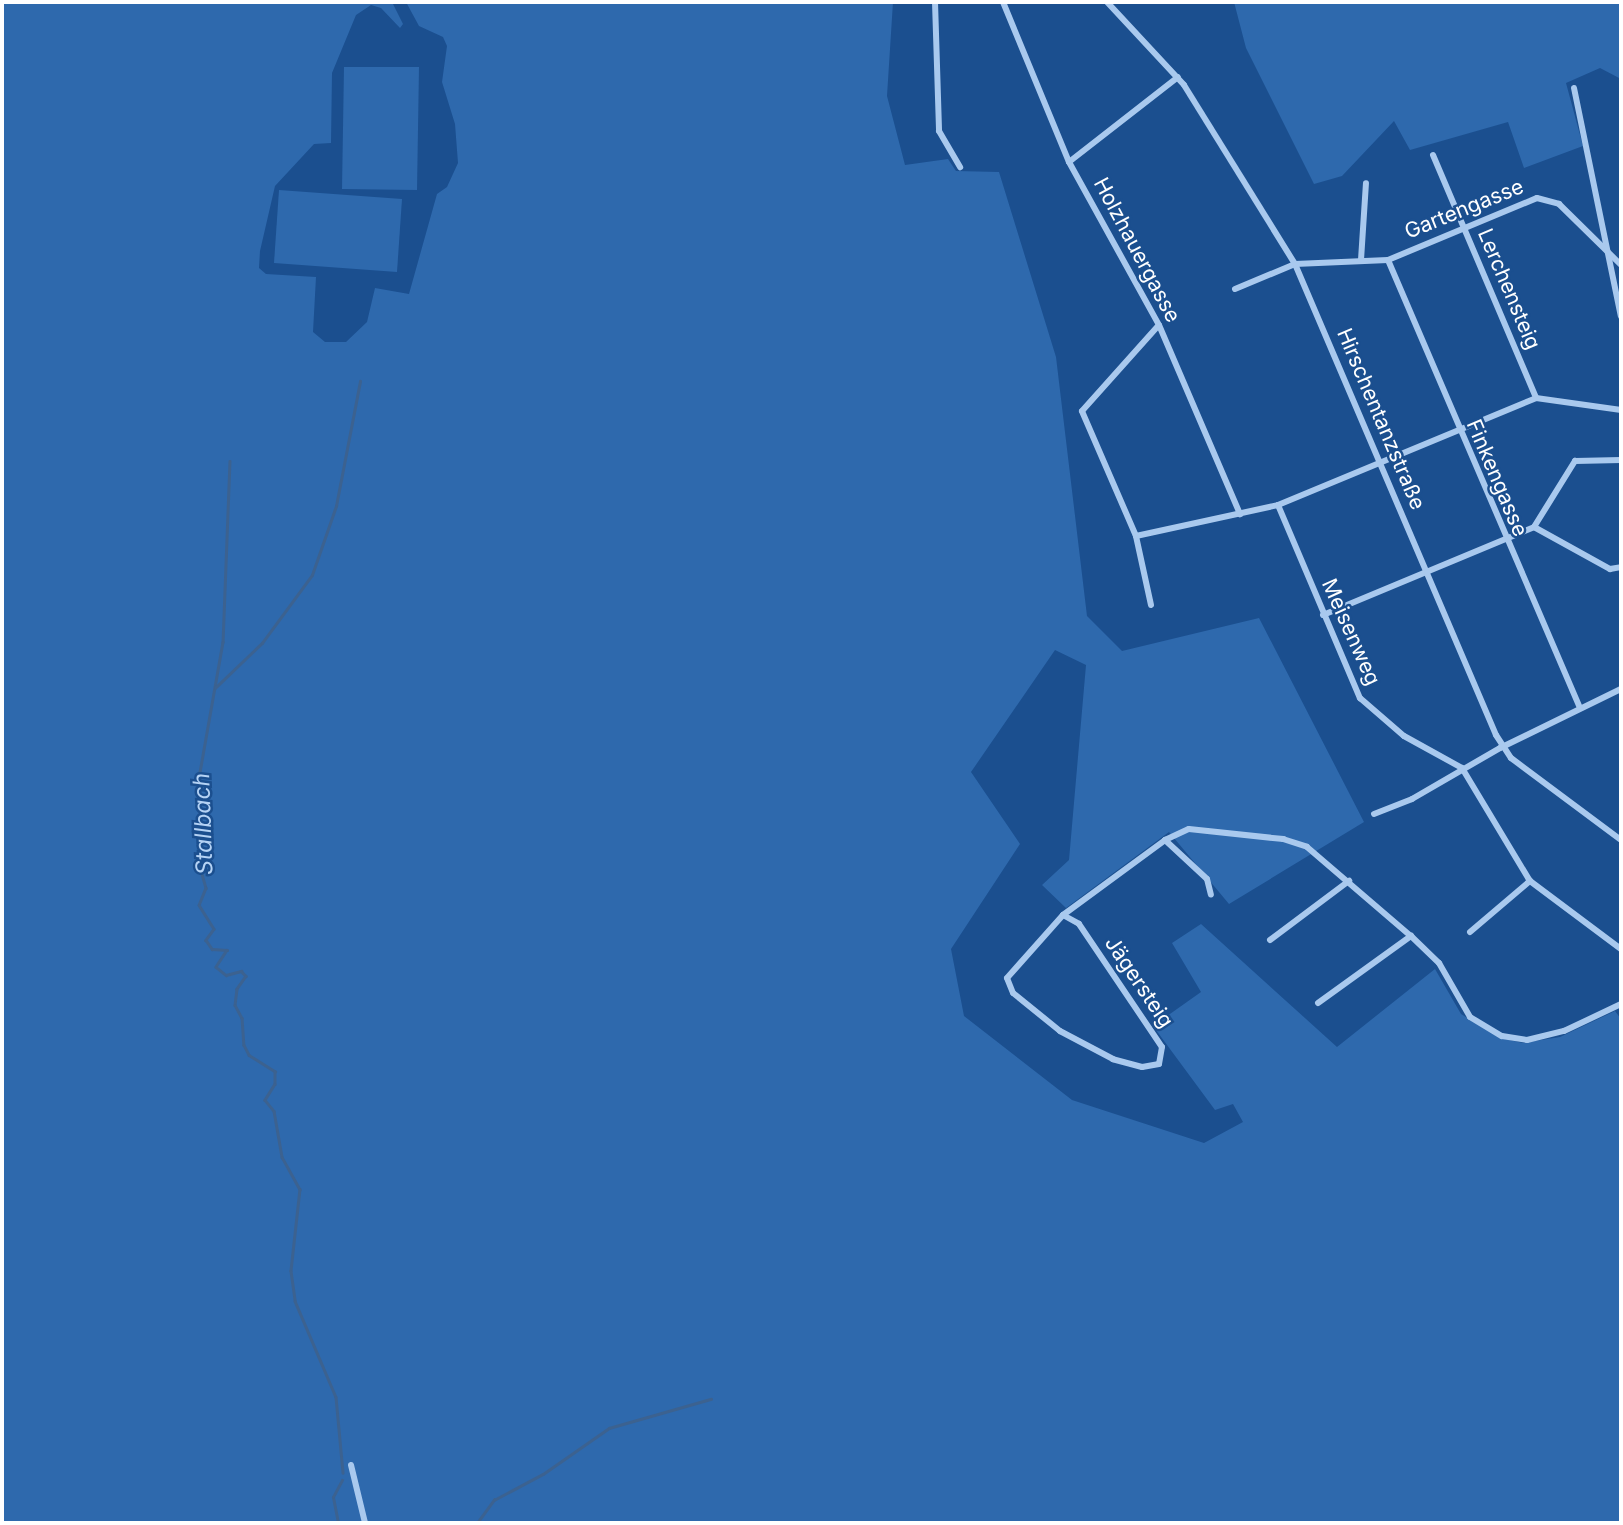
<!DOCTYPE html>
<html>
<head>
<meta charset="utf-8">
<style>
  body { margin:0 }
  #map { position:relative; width:1623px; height:1525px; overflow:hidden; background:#1b4f8f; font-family:Inter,sans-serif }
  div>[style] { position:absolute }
  .green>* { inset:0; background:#2e69ad }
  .stream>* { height:2.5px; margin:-1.25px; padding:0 1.25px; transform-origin:1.25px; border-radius:1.25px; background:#3c6290 }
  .minor>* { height:6px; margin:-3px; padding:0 3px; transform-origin:3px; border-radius:3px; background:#a9c9ee }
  span { translate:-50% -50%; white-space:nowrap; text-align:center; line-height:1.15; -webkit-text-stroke:5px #1b4f8f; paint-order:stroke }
  .street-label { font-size:21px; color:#fff }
  .water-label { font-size:23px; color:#b5d3f5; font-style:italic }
  .frame { position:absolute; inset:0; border:4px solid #fff; pointer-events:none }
</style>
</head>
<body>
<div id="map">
  <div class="green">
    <i style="clip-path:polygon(2px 2px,392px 2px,403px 24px,400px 28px,381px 8px,371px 5px,356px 15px,332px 73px,331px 143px,314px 144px,275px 186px,260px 251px,259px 268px,266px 274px,316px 277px,313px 332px,325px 342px,346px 342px,367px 322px,375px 288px,409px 294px,437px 194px,447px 187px,458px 163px,455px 124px,442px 82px,447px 46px,443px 37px,419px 26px,406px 2px,893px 2px,887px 96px,905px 165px,948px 159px,956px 171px,999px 172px,1056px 357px,1087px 616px,1122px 651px,1259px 618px,1364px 822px,1229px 904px,1169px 832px,1066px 908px,1042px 885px,1069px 860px,1086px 665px,1055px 650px,971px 772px,1020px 844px,951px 949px,964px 1016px,1072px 1100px,1204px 1143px,1243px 1122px,1233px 1104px,1215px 1110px,1153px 1026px,1201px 992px,1172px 943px,1201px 924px,1337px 1047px,1435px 969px,1461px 1014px,1500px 1038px,1523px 1043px,1560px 1037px,1615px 1011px,1621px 1019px,1621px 1523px,2px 1523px)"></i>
    <i style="clip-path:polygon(1234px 2px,1621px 2px,1621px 79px,1600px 68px,1566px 83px,1583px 146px,1524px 168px,1508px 122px,1410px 150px,1394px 121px,1342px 176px,1314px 184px,1246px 48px)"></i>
    <i style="clip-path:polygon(344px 67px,419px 67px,417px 190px,342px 189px)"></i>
    <i style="clip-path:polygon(279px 190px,402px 199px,397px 272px,274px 263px)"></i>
  </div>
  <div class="stream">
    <i style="left:230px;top:461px;width:181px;rotate:92.2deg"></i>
    <i style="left:223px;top:642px;width:132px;rotate:100deg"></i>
    <i style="left:200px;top:772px;width:95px;rotate:90deg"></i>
    <i style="left:200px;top:867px;width:22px;rotate:74deg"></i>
    <i style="left:206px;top:888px;width:18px;rotate:112deg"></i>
    <i style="left:199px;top:905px;width:28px;rotate:58deg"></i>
    <i style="left:214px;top:929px;width:14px;rotate:126deg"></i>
    <i style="left:206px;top:940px;width:11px;rotate:56deg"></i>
    <i style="left:212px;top:949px;width:15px;rotate:4deg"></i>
    <i style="left:227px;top:950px;width:20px;rotate:123deg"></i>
    <i style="left:216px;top:967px;width:13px;rotate:39deg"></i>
    <i style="left:226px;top:975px;width:16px;rotate:-15deg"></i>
    <i style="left:241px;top:971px;width:7px;rotate:45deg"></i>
    <i style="left:246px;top:976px;width:16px;rotate:125deg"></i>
    <i style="left:237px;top:989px;width:16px;rotate:97deg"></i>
    <i style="left:235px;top:1005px;width:15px;rotate:62deg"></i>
    <i style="left:242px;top:1018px;width:27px;rotate:86deg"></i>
    <i style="left:244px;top:1045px;width:11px;rotate:63deg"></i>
    <i style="left:249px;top:1055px;width:31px;rotate:32deg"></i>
    <i style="left:275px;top:1071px;width:13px;rotate:90deg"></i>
    <i style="left:275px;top:1084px;width:19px;rotate:122deg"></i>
    <i style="left:265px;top:1100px;width:14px;rotate:51deg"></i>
    <i style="left:274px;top:1111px;width:47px;rotate:80.1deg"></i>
    <i style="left:282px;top:1157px;width:37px;rotate:61deg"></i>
    <i style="left:300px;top:1189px;width:82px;rotate:96.3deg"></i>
    <i style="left:291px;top:1271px;width:30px;rotate:82deg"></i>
    <i style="left:295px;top:1301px;width:104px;rotate:66.9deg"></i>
    <i style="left:336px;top:1397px;width:76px;rotate:84.7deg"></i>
    <i style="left:215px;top:688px;width:65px;rotate:-43.8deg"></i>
    <i style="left:262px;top:643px;width:84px;rotate:-53.7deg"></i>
    <i style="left:312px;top:575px;width:73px;rotate:-70.8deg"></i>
    <i style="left:336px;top:506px;width:127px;rotate:-79.1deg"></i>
    <i style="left:338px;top:1523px;width:26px;rotate:-101deg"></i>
    <i style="left:333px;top:1497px;width:19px;rotate:-62deg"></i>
    <i style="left:477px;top:1523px;width:29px;rotate:-54deg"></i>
    <i style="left:494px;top:1500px;width:55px;rotate:-28deg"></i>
    <i style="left:543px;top:1474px;width:80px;rotate:-34.9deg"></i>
    <i style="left:609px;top:1428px;width:106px;rotate:-15.9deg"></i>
  </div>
  <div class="minor">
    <i style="left:935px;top:2px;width:129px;rotate:88.2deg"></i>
    <i style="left:939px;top:131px;width:42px;rotate:59.7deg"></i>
    <i style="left:1003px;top:2px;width:173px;rotate:67.6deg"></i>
    <i style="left:1069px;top:162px;width:186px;rotate:61.1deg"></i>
    <i style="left:1159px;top:325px;width:206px;rotate:66.8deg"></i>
    <i style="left:1107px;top:2px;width:113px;rotate:47.1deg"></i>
    <i style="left:1184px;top:85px;width:211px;rotate:58.2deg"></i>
    <i style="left:1295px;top:264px;width:512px;rotate:66.89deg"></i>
    <i style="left:1496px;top:735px;width:27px;rotate:57deg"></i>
    <i style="left:1511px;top:758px;width:137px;rotate:36.7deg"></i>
    <i style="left:1574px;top:88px;width:233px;rotate:78.4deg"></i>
    <i style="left:1433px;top:155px;width:264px;rotate:67deg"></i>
    <i style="left:1069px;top:162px;width:138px;rotate:-37.9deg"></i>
    <i style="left:1361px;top:260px;width:77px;rotate:-86.3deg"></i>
    <i style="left:1388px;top:260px;width:487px;rotate:66.8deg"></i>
    <i style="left:1235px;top:289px;width:65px;rotate:-22.6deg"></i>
    <i style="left:1295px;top:264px;width:93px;rotate:-2.5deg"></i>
    <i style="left:1388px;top:260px;width:161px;rotate:-22.6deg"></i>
    <i style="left:1537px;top:198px;width:23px;rotate:15deg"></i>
    <i style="left:1559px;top:204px;width:87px;rotate:44.5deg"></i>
    <i style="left:1278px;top:505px;width:210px;rotate:67deg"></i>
    <i style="left:1360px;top:698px;width:58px;rotate:40.8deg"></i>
    <i style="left:1404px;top:736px;width:66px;rotate:28.9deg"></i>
    <i style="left:1462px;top:768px;width:132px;rotate:59deg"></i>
    <i style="left:1530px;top:881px;width:114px;rotate:36.8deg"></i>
    <i style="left:1534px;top:527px;width:87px;rotate:28.9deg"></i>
    <i style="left:1610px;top:569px;width:11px;rotate:-10deg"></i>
    <i style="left:1136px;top:536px;width:145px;rotate:-12.3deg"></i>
    <i style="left:1278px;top:505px;width:279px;rotate:-22.5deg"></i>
    <i style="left:1536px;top:398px;width:86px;rotate:8deg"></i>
    <i style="left:1151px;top:605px;width:71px;rotate:-102.3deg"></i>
    <i style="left:1136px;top:536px;width:136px;rotate:-113.4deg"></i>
    <i style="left:1082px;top:411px;width:115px;rotate:-48.2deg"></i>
    <i style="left:1323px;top:615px;width:229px;rotate:-22.6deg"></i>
    <i style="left:1534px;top:527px;width:78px;rotate:-58.2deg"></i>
    <i style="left:1575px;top:461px;width:46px;rotate:-1.2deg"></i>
    <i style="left:1374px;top:814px;width:41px;rotate:-21.5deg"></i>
    <i style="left:1412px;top:799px;width:102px;rotate:-30.1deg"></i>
    <i style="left:1500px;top:748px;width:135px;rotate:-26deg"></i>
    <i style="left:1165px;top:840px;width:57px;rotate:42.9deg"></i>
    <i style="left:1207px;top:879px;width:16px;rotate:76deg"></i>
    <i style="left:1063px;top:915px;width:18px;rotate:29deg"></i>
    <i style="left:1079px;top:924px;width:148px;rotate:56deg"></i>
    <i style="left:1162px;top:1047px;width:17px;rotate:100deg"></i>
    <i style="left:1159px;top:1064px;width:17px;rotate:170deg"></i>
    <i style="left:1142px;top:1067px;width:30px;rotate:-165deg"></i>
    <i style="left:1113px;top:1059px;width:60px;rotate:-152.2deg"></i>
    <i style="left:1060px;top:1031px;width:60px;rotate:-141deg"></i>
    <i style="left:1013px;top:993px;width:16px;rotate:-112deg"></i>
    <i style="left:1007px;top:978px;width:84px;rotate:-48.4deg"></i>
    <i style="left:1063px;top:915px;width:127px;rotate:-36.3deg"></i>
    <i style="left:1165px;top:840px;width:26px;rotate:-25deg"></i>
    <i style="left:1189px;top:829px;width:95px;rotate:6.1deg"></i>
    <i style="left:1283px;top:839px;width:25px;rotate:18deg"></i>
    <i style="left:1307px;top:847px;width:137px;rotate:40.6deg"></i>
    <i style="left:1411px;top:936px;width:39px;rotate:44deg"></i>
    <i style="left:1439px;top:963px;width:62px;rotate:60.1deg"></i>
    <i style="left:1470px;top:1017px;width:37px;rotate:31deg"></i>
    <i style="left:1502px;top:1036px;width:25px;rotate:9deg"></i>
    <i style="left:1527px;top:1040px;width:38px;rotate:-14deg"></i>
    <i style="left:1564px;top:1031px;width:63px;rotate:-25.3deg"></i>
    <i style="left:1470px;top:932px;width:79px;rotate:-40.4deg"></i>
    <i style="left:1270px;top:940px;width:99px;rotate:-36.8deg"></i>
    <i style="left:1318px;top:1003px;width:115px;rotate:-35.8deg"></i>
    <i style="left:351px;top:1465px;width:60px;rotate:76.4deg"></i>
  </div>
  <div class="street-label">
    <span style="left:1464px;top:209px;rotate:-22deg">Gartengasse</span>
    <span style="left:1137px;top:250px;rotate:62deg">Holzhauergasse</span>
    <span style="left:1509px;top:289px;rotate:67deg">Lerchensteig</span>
    <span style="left:1381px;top:419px;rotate:67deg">Hirschentanzstraße</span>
    <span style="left:1497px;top:478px;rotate:67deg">Finkengasse</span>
    <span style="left:1351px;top:632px;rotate:66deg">Meisenweg</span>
    <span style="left:1139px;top:982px;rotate:56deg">Jägersteig</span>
  </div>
  <div class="water-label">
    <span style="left:203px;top:824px;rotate:-92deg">Stallbach</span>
  </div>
  <div class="frame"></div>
</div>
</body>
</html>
